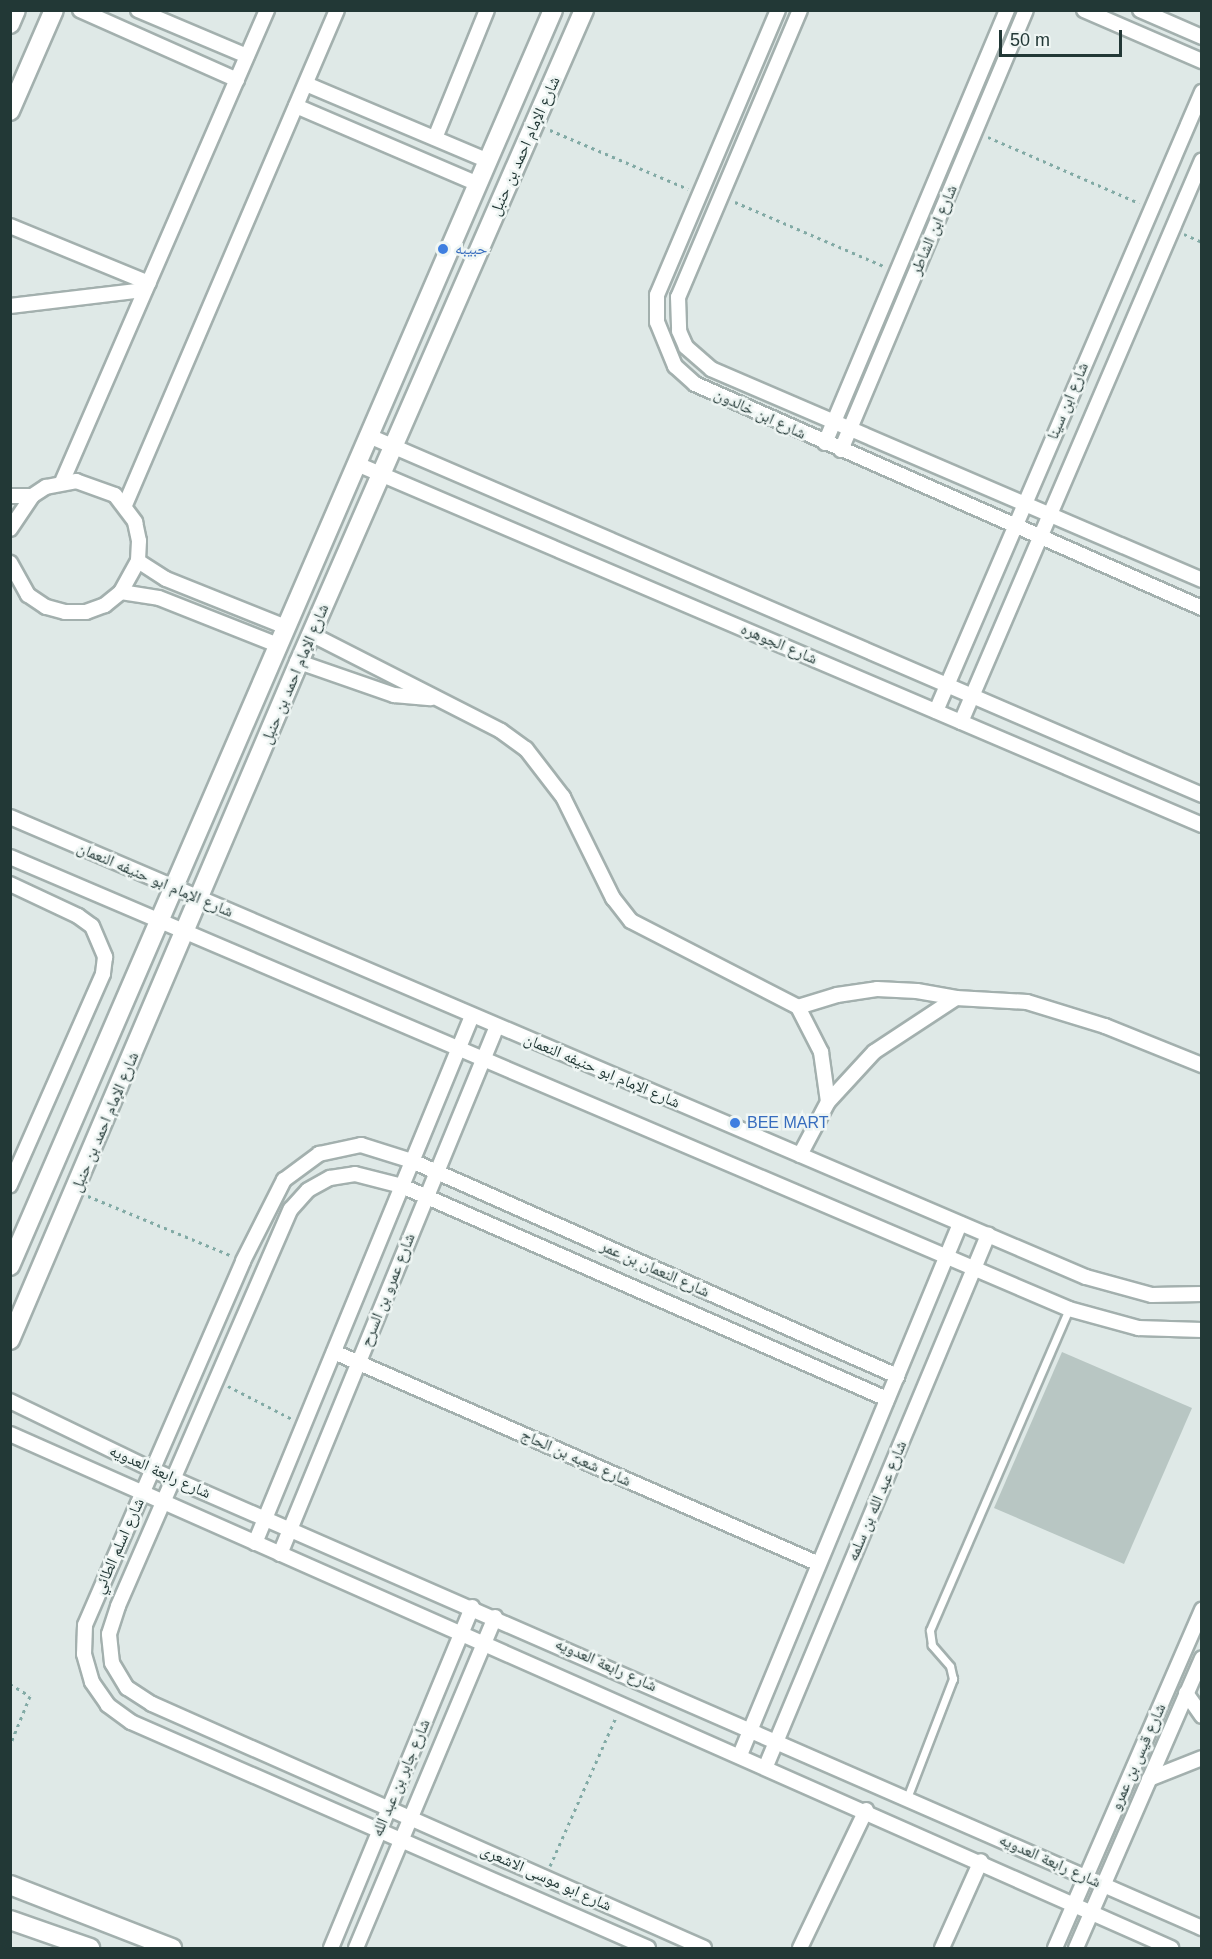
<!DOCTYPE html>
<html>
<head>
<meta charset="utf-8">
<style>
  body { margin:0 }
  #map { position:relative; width:1212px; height:1959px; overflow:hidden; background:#dfe9e7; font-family:Helvetica,"Noto Naskh Arabic",sans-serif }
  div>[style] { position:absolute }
  .building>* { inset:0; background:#b8c6c3 }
  .path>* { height:3px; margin-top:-1.5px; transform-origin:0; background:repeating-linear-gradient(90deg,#82aaa5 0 3px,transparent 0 7.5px) }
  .roads { filter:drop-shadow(2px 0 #a3b0ae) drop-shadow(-2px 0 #a3b0ae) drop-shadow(0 2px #a3b0ae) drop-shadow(0 -2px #a3b0ae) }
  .service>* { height:7px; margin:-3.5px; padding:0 3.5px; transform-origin:3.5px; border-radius:3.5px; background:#fff }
  .minor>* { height:14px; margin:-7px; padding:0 7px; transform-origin:7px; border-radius:7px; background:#fff }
  .tertiary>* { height:18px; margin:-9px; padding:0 9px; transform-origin:9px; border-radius:9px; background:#fff }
  .dots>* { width:16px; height:16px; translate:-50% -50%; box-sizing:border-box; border:3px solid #eff6f4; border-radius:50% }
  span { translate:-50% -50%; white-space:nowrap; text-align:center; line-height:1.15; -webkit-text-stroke:5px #eff6f4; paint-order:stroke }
  .street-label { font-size:16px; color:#223836 }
  .shop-label { font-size:16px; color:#366cbe }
  .left { translate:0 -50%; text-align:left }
  .frame { position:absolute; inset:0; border:12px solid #223836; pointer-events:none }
  .scale { position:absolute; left:999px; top:30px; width:123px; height:27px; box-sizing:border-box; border:3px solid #223836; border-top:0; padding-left:8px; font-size:18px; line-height:21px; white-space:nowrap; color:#223836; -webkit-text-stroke:4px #eff6f4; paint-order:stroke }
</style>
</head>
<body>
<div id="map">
  <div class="building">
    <i style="clip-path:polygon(1062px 1352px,1192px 1408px,1124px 1564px,994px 1508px)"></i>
  </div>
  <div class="path">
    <i style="left:550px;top:130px;width:150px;rotate:23.1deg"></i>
    <i style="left:988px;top:137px;width:165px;rotate:23.6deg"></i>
    <i style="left:735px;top:202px;width:164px;rotate:23.3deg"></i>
    <i style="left:1184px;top:234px;width:20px;rotate:24deg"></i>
    <i style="left:88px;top:1196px;width:156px;rotate:22.6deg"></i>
    <i style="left:228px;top:1386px;width:72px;rotate:27.3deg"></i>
    <i style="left:10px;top:1684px;width:23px;rotate:31deg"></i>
    <i style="left:30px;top:1696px;width:53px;rotate:112.2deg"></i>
    <i style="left:550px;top:1866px;width:161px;rotate:-66.1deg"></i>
  </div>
  <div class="roads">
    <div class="service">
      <i style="left:907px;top:1798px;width:128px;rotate:-68.9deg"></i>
      <i style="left:953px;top:1679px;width:13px;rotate:-103deg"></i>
      <i style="left:950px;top:1666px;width:28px;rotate:-131deg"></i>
      <i style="left:932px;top:1645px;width:15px;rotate:-98deg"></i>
      <i style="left:930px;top:1630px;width:350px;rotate:-66.6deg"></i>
    </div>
    <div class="minor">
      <i style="left:80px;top:10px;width:172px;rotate:24deg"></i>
      <i style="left:138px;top:10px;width:118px;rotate:22.9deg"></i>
      <i style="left:778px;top:10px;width:310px;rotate:113deg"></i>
      <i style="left:657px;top:295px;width:27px;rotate:90deg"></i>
      <i style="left:657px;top:322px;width:48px;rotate:67.8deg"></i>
      <i style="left:675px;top:366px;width:27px;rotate:42deg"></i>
      <i style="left:695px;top:384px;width:554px;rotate:23.84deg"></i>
      <i style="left:800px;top:10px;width:312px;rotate:113deg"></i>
      <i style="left:678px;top:297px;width:34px;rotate:88deg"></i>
      <i style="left:679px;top:331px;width:17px;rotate:66deg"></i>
      <i style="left:686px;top:347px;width:33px;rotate:41deg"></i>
      <i style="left:711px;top:369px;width:534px;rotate:23.25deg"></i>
      <i style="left:1084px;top:10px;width:129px;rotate:23.4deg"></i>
      <i style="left:1140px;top:10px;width:68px;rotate:23.5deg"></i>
      <i style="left:306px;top:84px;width:198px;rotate:22.9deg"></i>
      <i style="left:296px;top:106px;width:198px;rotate:23.2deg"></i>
      <i style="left:435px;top:138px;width:138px;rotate:-67.9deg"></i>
      <i style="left:10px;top:226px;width:150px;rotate:22.3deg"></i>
      <i style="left:10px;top:306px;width:136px;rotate:-6.8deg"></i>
      <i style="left:369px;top:436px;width:907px;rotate:23.31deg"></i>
      <i style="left:825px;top:443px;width:470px;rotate:-67.2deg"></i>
      <i style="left:841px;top:450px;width:477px;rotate:-67.2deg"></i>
      <i style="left:357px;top:464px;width:919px;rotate:23.13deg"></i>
      <i style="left:62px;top:482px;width:515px;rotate:-66.52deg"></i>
      <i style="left:10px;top:496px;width:22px"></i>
      <i style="left:125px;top:505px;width:538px;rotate:-66.82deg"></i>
      <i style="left:10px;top:529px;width:40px;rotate:-56deg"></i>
      <i style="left:32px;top:496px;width:17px;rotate:-33deg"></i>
      <i style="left:46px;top:487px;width:31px;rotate:-11deg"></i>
      <i style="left:76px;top:481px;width:41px;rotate:19.7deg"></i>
      <i style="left:115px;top:495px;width:34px;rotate:53deg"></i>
      <i style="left:135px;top:522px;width:19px;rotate:78deg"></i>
      <i style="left:139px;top:541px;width:20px;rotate:93deg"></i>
      <i style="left:138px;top:561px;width:35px;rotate:119deg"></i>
      <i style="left:121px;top:592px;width:21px;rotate:141deg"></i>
      <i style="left:105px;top:605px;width:20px;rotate:160deg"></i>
      <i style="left:86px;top:612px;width:21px;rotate:180deg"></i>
      <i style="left:65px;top:612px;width:20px;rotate:-165deg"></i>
      <i style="left:46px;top:607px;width:22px;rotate:-146deg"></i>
      <i style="left:28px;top:595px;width:37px;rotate:-119deg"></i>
      <i style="left:138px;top:561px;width:33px;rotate:33deg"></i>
      <i style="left:166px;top:579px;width:129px;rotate:21.8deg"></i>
      <i style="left:121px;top:592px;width:38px;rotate:9deg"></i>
      <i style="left:159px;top:598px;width:128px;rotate:21.6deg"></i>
      <i style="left:311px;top:634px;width:213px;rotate:27deg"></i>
      <i style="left:501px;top:731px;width:31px;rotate:36deg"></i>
      <i style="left:526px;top:749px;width:61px;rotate:52.4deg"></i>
      <i style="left:563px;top:797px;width:113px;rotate:63.7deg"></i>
      <i style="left:613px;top:898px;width:29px;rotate:52deg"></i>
      <i style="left:631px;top:921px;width:188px;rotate:27.2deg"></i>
      <i style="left:798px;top:1007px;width:51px;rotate:62.9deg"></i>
      <i style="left:821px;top:1052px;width:50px;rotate:82deg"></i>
      <i style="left:299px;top:662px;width:101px;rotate:19.2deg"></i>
      <i style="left:394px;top:695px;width:37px;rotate:5deg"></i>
      <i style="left:936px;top:711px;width:674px;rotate:-66.75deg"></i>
      <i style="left:961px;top:722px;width:611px;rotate:-66.79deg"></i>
      <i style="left:10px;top:817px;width:1170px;rotate:23.15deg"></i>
      <i style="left:1086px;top:1277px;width:68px;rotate:15.3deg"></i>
      <i style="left:1152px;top:1295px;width:50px;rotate:-1.1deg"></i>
      <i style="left:10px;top:857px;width:1151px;rotate:23.11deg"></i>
      <i style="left:1069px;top:1309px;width:72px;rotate:15.4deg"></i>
      <i style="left:1138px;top:1328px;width:64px;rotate:1.8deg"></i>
      <i style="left:10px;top:884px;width:75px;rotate:25.2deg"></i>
      <i style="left:78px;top:916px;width:17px;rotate:36deg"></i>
      <i style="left:92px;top:926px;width:34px;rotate:67deg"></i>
      <i style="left:105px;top:957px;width:17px;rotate:97deg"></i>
      <i style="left:103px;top:974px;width:231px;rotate:113.8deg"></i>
      <i style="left:798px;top:1007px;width:41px;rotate:-17.1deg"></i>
      <i style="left:837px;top:995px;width:40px;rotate:-8.5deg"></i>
      <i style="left:877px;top:989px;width:40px;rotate:2.9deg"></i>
      <i style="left:917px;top:991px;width:40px;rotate:10deg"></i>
      <i style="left:800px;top:1155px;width:60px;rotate:-62.2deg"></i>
      <i style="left:828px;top:1102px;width:68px;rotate:-47.4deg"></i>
      <i style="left:874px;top:1052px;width:98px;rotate:-33.4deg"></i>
      <i style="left:956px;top:998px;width:71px;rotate:3.2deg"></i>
      <i style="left:1027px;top:1002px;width:82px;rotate:17.1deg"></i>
      <i style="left:1105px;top:1026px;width:105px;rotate:21.9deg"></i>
      <i style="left:334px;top:1352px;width:529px;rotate:23.61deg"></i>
      <i style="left:10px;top:1401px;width:159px;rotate:25.8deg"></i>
      <i style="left:153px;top:1470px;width:1145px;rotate:23.59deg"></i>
      <i style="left:10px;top:1434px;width:1270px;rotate:23.88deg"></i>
      <i style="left:255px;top:1543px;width:570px;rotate:-67.62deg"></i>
      <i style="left:280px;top:1554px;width:571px;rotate:-67.66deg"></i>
      <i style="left:1186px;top:1693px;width:28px;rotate:55deg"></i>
      <i style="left:740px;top:1755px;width:575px;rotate:-67.5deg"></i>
      <i style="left:766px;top:1766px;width:576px;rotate:-67.31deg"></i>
      <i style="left:1149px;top:1779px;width:57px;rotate:-21.6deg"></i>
      <i style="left:331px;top:1948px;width:369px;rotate:-67.5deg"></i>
      <i style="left:356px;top:1948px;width:359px;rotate:-67.2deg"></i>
      <i style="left:648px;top:1948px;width:564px;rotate:-156.39deg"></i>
      <i style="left:131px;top:1722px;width:29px;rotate:-144deg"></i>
      <i style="left:108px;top:1705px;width:28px;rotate:-125deg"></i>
      <i style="left:92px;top:1682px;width:29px;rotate:-106deg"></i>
      <i style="left:84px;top:1654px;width:29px;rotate:-88deg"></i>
      <i style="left:85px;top:1625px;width:397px;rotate:-66.5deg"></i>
      <i style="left:243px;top:1261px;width:91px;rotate:-63.2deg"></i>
      <i style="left:284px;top:1180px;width:44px;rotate:-36.6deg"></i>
      <i style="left:319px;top:1154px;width:43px;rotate:-12.1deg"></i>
      <i style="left:361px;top:1145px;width:53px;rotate:17.4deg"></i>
      <i style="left:412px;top:1161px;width:531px;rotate:23.91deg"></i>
      <i style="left:704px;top:1948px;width:604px;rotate:-156.15deg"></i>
      <i style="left:152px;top:1704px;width:30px;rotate:-147deg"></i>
      <i style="left:127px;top:1688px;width:29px;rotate:-121deg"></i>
      <i style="left:112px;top:1663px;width:29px;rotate:-96deg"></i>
      <i style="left:109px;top:1634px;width:29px;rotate:-72deg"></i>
      <i style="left:118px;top:1606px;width:433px;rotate:-66.5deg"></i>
      <i style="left:291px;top:1209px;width:25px;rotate:-48deg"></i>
      <i style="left:308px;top:1190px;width:25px;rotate:-29deg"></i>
      <i style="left:330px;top:1178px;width:25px;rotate:-9deg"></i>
      <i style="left:355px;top:1174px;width:49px;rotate:14.3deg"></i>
      <i style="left:402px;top:1186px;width:530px;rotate:23.71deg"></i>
      <i style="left:800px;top:1948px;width:153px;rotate:-64.4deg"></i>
      <i style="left:942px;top:1948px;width:95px;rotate:-65.9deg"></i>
      <i style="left:1055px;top:1948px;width:369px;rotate:-66.5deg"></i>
      <i style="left:1076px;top:1948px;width:316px;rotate:-66.5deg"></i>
    </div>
    <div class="tertiary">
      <i style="left:10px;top:24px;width:15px;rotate:-67deg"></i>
      <i style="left:10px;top:111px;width:110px;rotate:-66.5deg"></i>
      <i style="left:10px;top:1266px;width:1368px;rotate:-66.62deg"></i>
      <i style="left:10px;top:1340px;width:737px;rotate:-66.91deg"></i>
      <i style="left:299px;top:662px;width:712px;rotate:-66.39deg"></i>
      <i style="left:10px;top:1885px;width:174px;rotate:21.3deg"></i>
      <i style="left:10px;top:1920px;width:85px;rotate:19.3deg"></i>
    </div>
  </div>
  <div class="dots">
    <i style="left:443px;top:249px;background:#3f7fe0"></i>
    <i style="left:735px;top:1123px;background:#3f7fe0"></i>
  </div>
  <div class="street-label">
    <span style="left:525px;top:146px;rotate:-66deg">شارع الإمام احمد بن حنبل</span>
    <span style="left:934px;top:230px;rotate:-67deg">شارع ابن الشاطر</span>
    <span style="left:1068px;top:401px;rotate:-67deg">شارع ابن سينا</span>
    <span style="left:760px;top:414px;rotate:25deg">شارع ابن خالدون</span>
    <span style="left:779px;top:644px;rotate:23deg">شارع الجوهره</span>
    <span style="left:295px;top:674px;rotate:-67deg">شارع الإمام احمد بن حنبل</span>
    <span style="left:155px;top:880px;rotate:23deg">شارع الإمام ابو حنيفه النعمان</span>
    <span style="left:602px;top:1071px;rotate:23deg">شارع الإمام ابو حنيفه النعمان</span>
    <span style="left:105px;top:1122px;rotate:-67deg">شارع الإمام احمد بن حنبل</span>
    <span style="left:655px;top:1269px;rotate:24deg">شارع النعمان بن عمر</span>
    <span style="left:388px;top:1290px;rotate:-68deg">شارع عمرو بن السرح</span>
    <span style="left:576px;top:1458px;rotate:24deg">شارع شعبه بن الحاج</span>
    <span style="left:160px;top:1472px;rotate:24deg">شارع رابعة العدويه</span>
    <span style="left:877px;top:1501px;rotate:-67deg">شارع عبد الله بن سلمه</span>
    <span style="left:119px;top:1546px;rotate:-66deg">شارع اسلم الطائي</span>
    <span style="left:606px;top:1665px;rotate:24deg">شارع رابعة العدويه</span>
    <span style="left:1138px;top:1757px;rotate:-66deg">شارع قيس بن عمرو</span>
    <span style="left:401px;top:1778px;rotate:-67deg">شارع جابر بن عبد الله</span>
    <span style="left:1050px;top:1861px;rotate:24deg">شارع رابعة العدويه</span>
    <span style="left:546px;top:1878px;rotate:24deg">شارع ابو موسى الاشعرى</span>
  </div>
  <div class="shop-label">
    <span class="left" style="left:455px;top:249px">حبيبه</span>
    <span class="left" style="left:747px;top:1123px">BEE MART</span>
  </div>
  <div class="frame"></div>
  <div class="scale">50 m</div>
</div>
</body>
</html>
